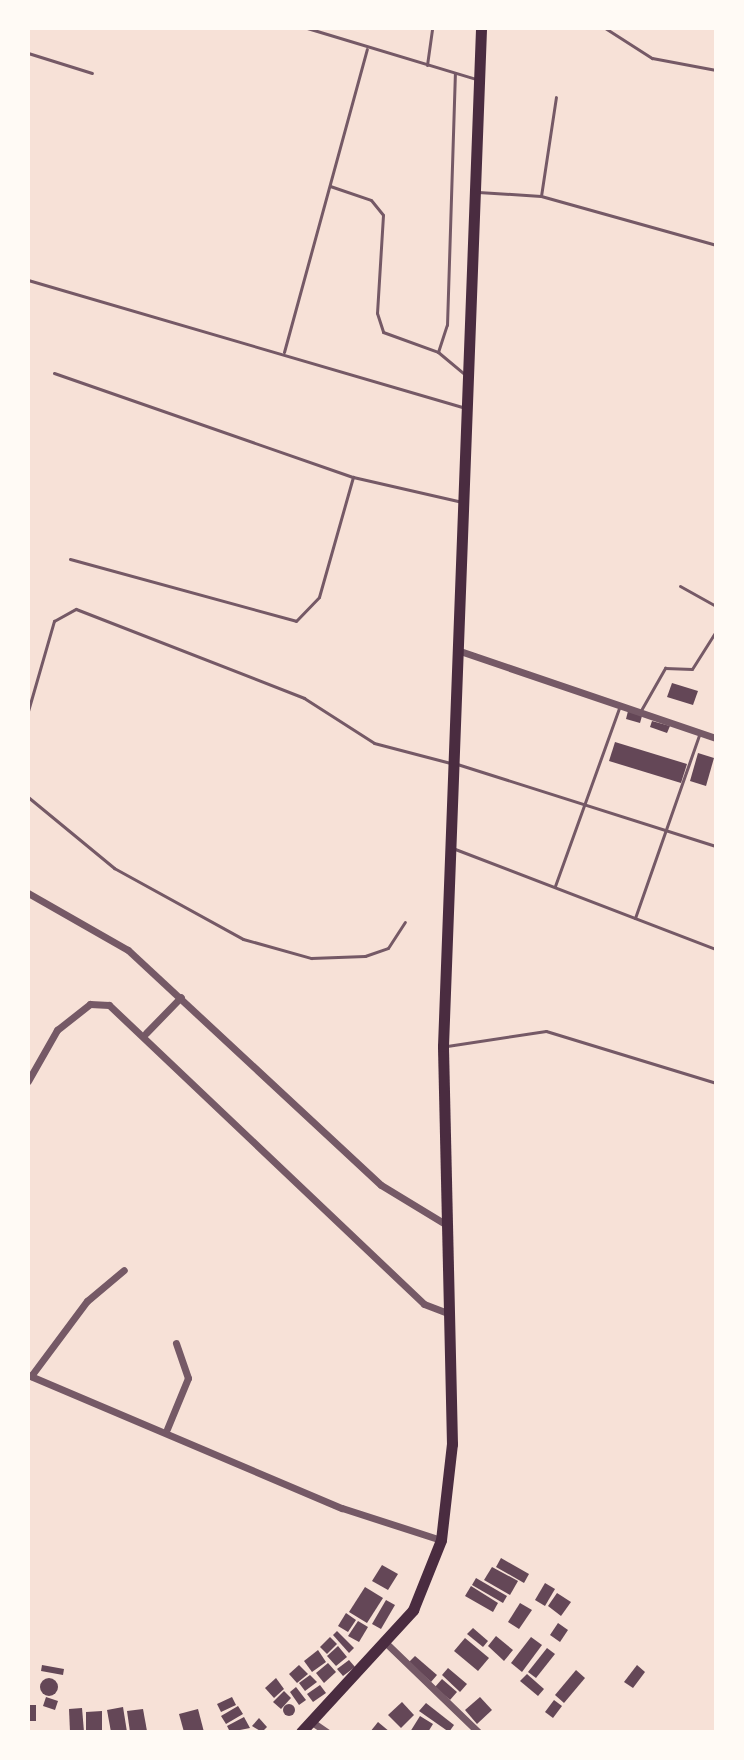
<!DOCTYPE html>
<html>
<head>
<meta charset="utf-8">
<style>
  body { margin:0 }
  #map { position:relative; width:744px; height:1760px; overflow:hidden; background:#f7e1d7; font-family:Signika,sans-serif }
  div>[style] { position:absolute }
  .building>* { inset:0; background:#644757 }
  .round { border-radius:50% }
  .service>* { height:3px; margin:-1.5px; padding:0 1.5px; transform-origin:1.5px; border-radius:1.5px; background:#755966 }
  .minor>* { height:7px; margin:-3.5px; padding:0 3.5px; transform-origin:3.5px; border-radius:3.5px; background:#755966 }
  .primary>* { height:11px; margin:-5.5px; padding:0 5.5px; transform-origin:5.5px; border-radius:5.5px; background:#4a2c40 }
  span { translate:-50% -50%; white-space:nowrap; text-align:center; line-height:1.15; -webkit-text-stroke:7px #fffaf5; paint-order:stroke }
  .frame { position:absolute; inset:0; border:30px solid #fffaf5; pointer-events:none }
</style>
</head>
<body>
<div id="map">
  <div class="building">
    <i style="clip-path:polygon(672px 683px,698px 691px,693px 705px,667px 697px)"></i>
    <i style="clip-path:polygon(628px 711px,642px 716px,640px 723px,626px 719px)"></i>
    <i style="clip-path:polygon(652px 721px,670px 726px,667px 733px,650px 727px)"></i>
    <i style="clip-path:polygon(615px 742px,687px 764px,681px 783px,609px 761px)"></i>
    <i style="clip-path:polygon(698px 753px,714px 758px,706px 786px,690px 781px)"></i>
    <i style="clip-path:polygon(501px 1558px,529px 1574px,524px 1583px,496px 1567px)"></i>
    <i style="clip-path:polygon(382px 1565px,398px 1574px,388px 1590px,372px 1581px)"></i>
    <i style="clip-path:polygon(492px 1567px,518px 1581px,510px 1595px,484px 1580px)"></i>
    <i style="clip-path:polygon(476px 1578px,507px 1596px,503px 1603px,472px 1585px)"></i>
    <i style="clip-path:polygon(545px 1583px,555px 1589px,545px 1606px,535px 1600px)"></i>
    <i style="clip-path:polygon(471px 1586px,498px 1603px,493px 1612px,465px 1596px)"></i>
    <i style="clip-path:polygon(365px 1587px,383px 1598px,367px 1623px,349px 1612px)"></i>
    <i style="clip-path:polygon(557px 1593px,571px 1602px,561px 1616px,548px 1606px)"></i>
    <i style="clip-path:polygon(386px 1600px,395px 1605px,381px 1629px,372px 1624px)"></i>
    <i style="clip-path:polygon(520px 1603px,532px 1610px,519px 1629px,508px 1622px)"></i>
    <i style="clip-path:polygon(346px 1613px,356px 1620px,348px 1632px,338px 1626px)"></i>
    <i style="clip-path:polygon(358px 1621px,368px 1627px,359px 1642px,348px 1636px)"></i>
    <i style="clip-path:polygon(558px 1623px,568px 1630px,560px 1642px,550px 1635px)"></i>
    <i style="clip-path:polygon(473px 1628px,488px 1641px,483px 1647px,467px 1634px)"></i>
    <i style="clip-path:polygon(337px 1631px,354px 1648px,349px 1653px,333px 1635px)"></i>
    <i style="clip-path:polygon(496px 1636px,513px 1650px,504px 1661px,488px 1646px)"></i>
    <i style="clip-path:polygon(330px 1637px,337px 1644px,327px 1654px,320px 1647px)"></i>
    <i style="clip-path:polygon(531px 1637px,542px 1645px,522px 1672px,511px 1663px)"></i>
    <i style="clip-path:polygon(465px 1638px,489px 1658px,478px 1671px,454px 1651px)"></i>
    <i style="clip-path:polygon(338px 1646px,347px 1657px,336px 1666px,327px 1656px)"></i>
    <i style="clip-path:polygon(547px 1648px,555px 1654px,536px 1678px,528px 1672px)"></i>
    <i style="clip-path:polygon(318px 1650px,326px 1662px,312px 1672px,304px 1661px)"></i>
    <i style="clip-path:polygon(415px 1656px,437px 1675px,431px 1682px,409px 1662px)"></i>
    <i style="clip-path:polygon(349px 1660px,355px 1667px,343px 1676px,337px 1669px)"></i>
    <i style="clip-path:polygon(328px 1663px,336px 1672px,324px 1683px,316px 1673px)"></i>
    <i style="clip-path:polygon(42px 1665px,64px 1669px,63px 1675px,41px 1671px)"></i>
    <i style="clip-path:polygon(299px 1665px,308px 1674px,297px 1683px,289px 1674px)"></i>
    <i style="clip-path:polygon(637px 1665px,645px 1672px,633px 1688px,624px 1682px)"></i>
    <i style="clip-path:polygon(448px 1668px,467px 1684px,460px 1692px,442px 1675px)"></i>
    <i style="clip-path:polygon(576px 1670px,585px 1678px,564px 1703px,555px 1695px)"></i>
    <i style="clip-path:polygon(527px 1674px,544px 1689px,538px 1696px,520px 1681px)"></i>
    <i style="clip-path:polygon(310px 1675px,317px 1682px,305px 1691px,299px 1683px)"></i>
    <i class="round" style="left:40px;top:1678px;width:18px;height:18px"></i>
    <i style="clip-path:polygon(276px 1678px,284px 1689px,274px 1698px,265px 1688px)"></i>
    <i style="clip-path:polygon(442px 1679px,457px 1692px,450px 1700px,435px 1687px)"></i>
    <i style="clip-path:polygon(320px 1685px,326px 1693px,313px 1702px,307px 1694px)"></i>
    <i style="clip-path:polygon(296px 1687px,306px 1700px,299px 1705px,290px 1692px)"></i>
    <i style="clip-path:polygon(284px 1691px,291px 1698px,281px 1709px,273px 1702px)"></i>
    <i style="clip-path:polygon(46px 1697px,58px 1701px,55px 1710px,43px 1706px)"></i>
    <i style="clip-path:polygon(232px 1697px,236px 1705px,221px 1712px,217px 1704px)"></i>
    <i style="clip-path:polygon(480px 1697px,492px 1710px,477px 1724px,465px 1710px)"></i>
    <i style="clip-path:polygon(554px 1700px,562px 1706px,553px 1718px,545px 1712px)"></i>
    <i style="clip-path:polygon(402px 1702px,414px 1715px,401px 1728px,388px 1715px)"></i>
    <i style="clip-path:polygon(426px 1703px,454px 1725px,449px 1732px,419px 1711px)"></i>
    <i class="round" style="left:283px;top:1704px;width:12px;height:12px"></i>
    <i style="clip-path:polygon(28px 1705px,36px 1705px,36px 1721px,28px 1721px)"></i>
    <i style="clip-path:polygon(238px 1706px,243px 1714px,226px 1724px,221px 1716px)"></i>
    <i style="clip-path:polygon(123px 1707px,127px 1732px,111px 1732px,107px 1710px)"></i>
    <i style="clip-path:polygon(82px 1708px,84px 1732px,70px 1732px,69px 1709px)"></i>
    <i style="clip-path:polygon(143px 1709px,147px 1731px,130px 1732px,127px 1711px)"></i>
    <i style="clip-path:polygon(198px 1709px,204px 1732px,184px 1732px,179px 1714px)"></i>
    <i style="clip-path:polygon(102px 1711px,102px 1732px,86px 1732px,86px 1712px)"></i>
    <i style="clip-path:polygon(420px 1716px,433px 1724px,428px 1732px,410px 1732px)"></i>
    <i style="clip-path:polygon(244px 1717px,250px 1728px,230px 1732px,227px 1726px)"></i>
    <i style="clip-path:polygon(259px 1718px,267px 1727px,262px 1732px,252px 1726px)"></i>
    <i style="clip-path:polygon(378px 1722px,390px 1732px,370px 1732px)"></i>
  </div>
  <div class="service">
    <i style="left:307px;top:28px;width:177px;rotate:16.8deg"></i>
    <i style="left:605px;top:28px;width:56px;rotate:32.6deg"></i>
    <i style="left:652px;top:58px;width:65px;rotate:10.6deg"></i>
    <i style="left:28px;top:53px;width:67px;rotate:17.4deg"></i>
    <i style="left:427px;top:65px;width:37px;rotate:-82deg"></i>
    <i style="left:330px;top:186px;width:43px;rotate:18.9deg"></i>
    <i style="left:371px;top:200px;width:19px;rotate:51deg"></i>
    <i style="left:383px;top:215px;width:98px;rotate:93.5deg"></i>
    <i style="left:377px;top:313px;width:20px;rotate:72deg"></i>
    <i style="left:383px;top:332px;width:59px;rotate:20deg"></i>
    <i style="left:438px;top:352px;width:33px;rotate:40deg"></i>
    <i style="left:478px;top:192px;width:63px;rotate:3.6deg"></i>
    <i style="left:541px;top:196px;width:182px;rotate:15.6deg"></i>
    <i style="left:541px;top:196px;width:100px;rotate:-81.4deg"></i>
    <i style="left:28px;top:280px;width:455px;rotate:16.3deg"></i>
    <i style="left:284px;top:352px;width:314px;rotate:-74.7deg"></i>
    <i style="left:438px;top:352px;width:28px;rotate:-72deg"></i>
    <i style="left:447px;top:325px;width:252px;rotate:-88.2deg"></i>
    <i style="left:54px;top:373px;width:317px;rotate:19.2deg"></i>
    <i style="left:353px;top:477px;width:112px;rotate:12.9deg"></i>
    <i style="left:70px;top:559px;width:234px;rotate:15.3deg"></i>
    <i style="left:296px;top:621px;width:33px;rotate:-46deg"></i>
    <i style="left:319px;top:597px;width:125px;rotate:-74.2deg"></i>
    <i style="left:680px;top:586px;width:41px;rotate:29.1deg"></i>
    <i style="left:28px;top:711px;width:94px;rotate:-73.9deg"></i>
    <i style="left:54px;top:621px;width:25px;rotate:-29deg"></i>
    <i style="left:76px;top:609px;width:245px;rotate:21.3deg"></i>
    <i style="left:304px;top:698px;width:83px;rotate:32.7deg"></i>
    <i style="left:374px;top:743px;width:79px;rotate:14.7deg"></i>
    <i style="left:640px;top:712px;width:51px;rotate:-60.4deg"></i>
    <i style="left:665px;top:668px;width:27px;rotate:2deg"></i>
    <i style="left:692px;top:669px;width:45px;rotate:-57.7deg"></i>
    <i style="left:457px;top:764px;width:272px;rotate:17.6deg"></i>
    <i style="left:28px;top:797px;width:112px;rotate:39.5deg"></i>
    <i style="left:114px;top:868px;width:147px;rotate:28.8deg"></i>
    <i style="left:243px;top:939px;width:71px;rotate:15.6deg"></i>
    <i style="left:311px;top:958px;width:54px;rotate:-2.1deg"></i>
    <i style="left:365px;top:956px;width:24px;rotate:-19deg"></i>
    <i style="left:388px;top:948px;width:31px;rotate:-57deg"></i>
    <i style="left:455px;top:849px;width:280px;rotate:21deg"></i>
    <i style="left:555px;top:886px;width:192px;rotate:-70.2deg"></i>
    <i style="left:635px;top:918px;width:197px;rotate:-70.7deg"></i>
    <i style="left:447px;top:1046px;width:100px;rotate:-8.6deg"></i>
    <i style="left:546px;top:1031px;width:178px;rotate:17deg"></i>
  </div>
  <div class="minor">
    <i style="left:457px;top:650px;width:274px;rotate:18.8deg"></i>
    <i style="left:28px;top:893px;width:115px;rotate:29.7deg"></i>
    <i style="left:128px;top:950px;width:345px;rotate:42.9deg"></i>
    <i style="left:381px;top:1185px;width:77px;rotate:31.2deg"></i>
    <i style="left:146px;top:1033px;width:50px;rotate:-45.8deg"></i>
    <i style="left:28px;top:1081px;width:59px;rotate:-60.4deg"></i>
    <i style="left:57px;top:1030px;width:42px;rotate:-38.2deg"></i>
    <i style="left:90px;top:1004px;width:19px;rotate:3deg"></i>
    <i style="left:109px;top:1005px;width:434px;rotate:43.5deg"></i>
    <i style="left:424px;top:1304px;width:28px;rotate:21deg"></i>
    <i style="left:28px;top:1375px;width:341px;rotate:23deg"></i>
    <i style="left:342px;top:1508px;width:104px;rotate:17.9deg"></i>
    <i style="left:31px;top:1376px;width:94px;rotate:-53.3deg"></i>
    <i style="left:87px;top:1301px;width:48px;rotate:-40deg"></i>
    <i style="left:167px;top:1429px;width:55px;rotate:-67.6deg"></i>
    <i style="left:188px;top:1378px;width:37px;rotate:-109deg"></i>
    <i style="left:388px;top:1645px;width:125px;rotate:44deg"></i>
    <i style="left:312px;top:1722px;width:18px;rotate:34deg"></i>
  </div>
  <div class="primary">
    <i style="left:301px;top:1732px;width:166px;rotate:-47.4deg"></i>
    <i style="left:413px;top:1610px;width:75px;rotate:-68.2deg"></i>
    <i style="left:441px;top:1540px;width:97px;rotate:-83.5deg"></i>
    <i style="left:452px;top:1444px;width:398px;rotate:-91.3deg"></i>
    <i style="left:443px;top:1046px;width:1019px;rotate:-87.86deg"></i>
  </div>
  <div class="frame"></div>
</div>
</body>
</html>
